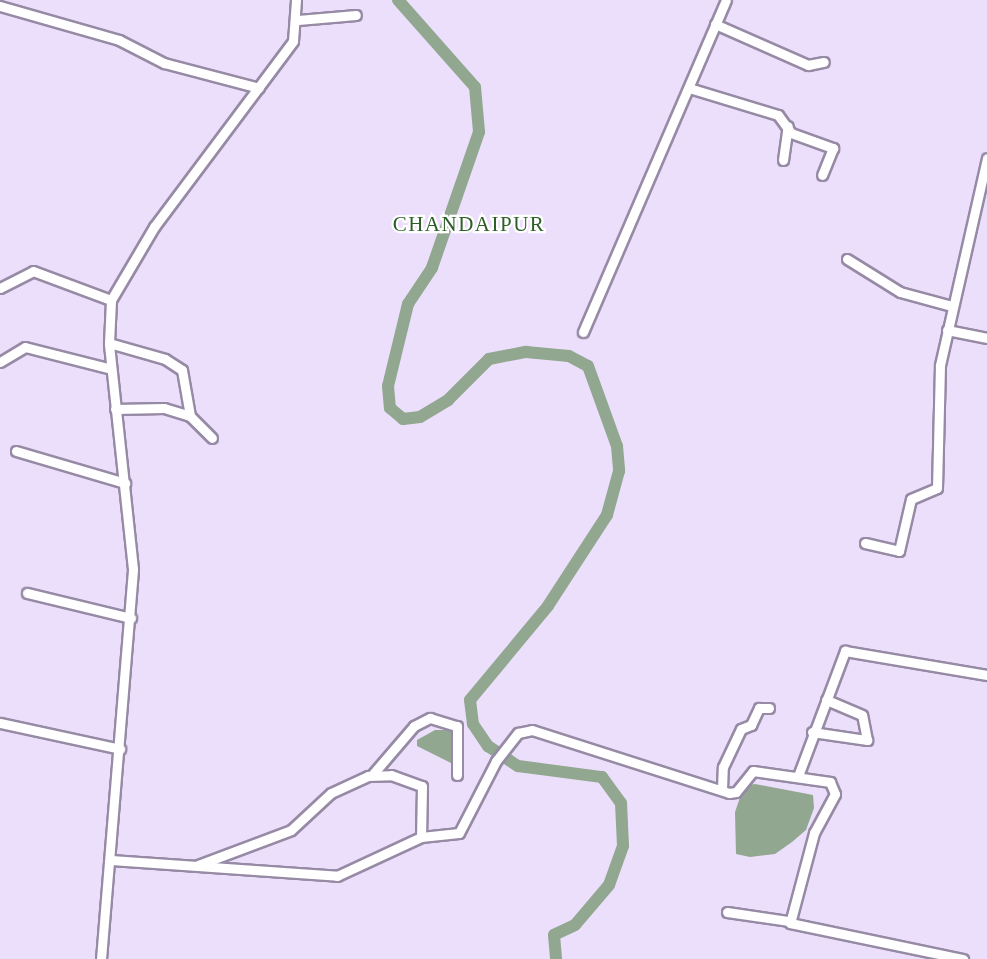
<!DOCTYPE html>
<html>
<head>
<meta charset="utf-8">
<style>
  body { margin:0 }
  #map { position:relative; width:987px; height:959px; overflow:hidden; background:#ecdffc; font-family:Georgia,serif }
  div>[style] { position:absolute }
  .water>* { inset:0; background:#91a78f }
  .river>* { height:12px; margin:-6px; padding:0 6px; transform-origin:6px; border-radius:6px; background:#91a78f }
  .roads { filter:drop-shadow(2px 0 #968aa5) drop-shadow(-2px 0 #968aa5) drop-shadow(0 2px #968aa5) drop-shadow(0 -2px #968aa5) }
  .minor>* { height:9px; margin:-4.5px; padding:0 4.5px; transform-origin:4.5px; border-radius:4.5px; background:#fff }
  span { translate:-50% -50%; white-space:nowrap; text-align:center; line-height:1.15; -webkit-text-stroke:4.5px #fff; paint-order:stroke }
  .quarter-label { font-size:21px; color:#2c5e28; letter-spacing:1.5px }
</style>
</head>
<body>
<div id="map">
  <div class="water">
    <i style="clip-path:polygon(435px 730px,452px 730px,451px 763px,417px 746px,417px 740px)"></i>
    <i style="clip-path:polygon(755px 784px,813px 795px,814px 808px,806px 830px,792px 842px,775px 854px,750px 857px,736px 854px,735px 812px,744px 786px)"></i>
  </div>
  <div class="river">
    <i style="left:398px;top:0;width:116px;rotate:48.5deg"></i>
    <i style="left:475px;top:87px;width:45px;rotate:84.9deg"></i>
    <i style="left:479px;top:132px;width:144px;rotate:109.1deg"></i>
    <i style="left:432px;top:268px;width:43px;rotate:123.7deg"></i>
    <i style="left:408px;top:304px;width:84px;rotate:103.7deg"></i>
    <i style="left:388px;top:386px;width:22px;rotate:85deg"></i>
    <i style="left:390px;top:408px;width:17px;rotate:40deg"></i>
    <i style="left:403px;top:419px;width:17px;rotate:-7deg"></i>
    <i style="left:420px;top:417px;width:33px;rotate:-31deg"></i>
    <i style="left:448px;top:400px;width:58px;rotate:-45deg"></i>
    <i style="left:489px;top:359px;width:38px;rotate:-11deg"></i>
    <i style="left:526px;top:352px;width:43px;rotate:5.3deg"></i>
    <i style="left:569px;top:356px;width:21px;rotate:28deg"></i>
    <i style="left:588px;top:366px;width:85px;rotate:70.1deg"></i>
    <i style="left:617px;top:446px;width:25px;rotate:85deg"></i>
    <i style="left:619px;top:471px;width:46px;rotate:105.3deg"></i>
    <i style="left:607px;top:515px;width:108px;rotate:123deg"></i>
    <i style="left:548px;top:606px;width:122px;rotate:129.7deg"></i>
    <i style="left:470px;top:700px;width:24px;rotate:83deg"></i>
    <i style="left:473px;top:724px;width:27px;rotate:56deg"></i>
    <i style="left:488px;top:746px;width:36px;rotate:34deg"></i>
    <i style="left:518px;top:766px;width:85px;rotate:7.5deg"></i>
    <i style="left:602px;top:777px;width:32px;rotate:54deg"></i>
    <i style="left:621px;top:803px;width:43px;rotate:87.3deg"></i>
    <i style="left:623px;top:846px;width:41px;rotate:109.7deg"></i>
    <i style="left:609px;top:885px;width:52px;rotate:130.4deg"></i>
    <i style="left:575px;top:925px;width:23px;rotate:155deg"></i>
    <i style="left:554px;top:935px;width:24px;rotate:85deg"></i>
  </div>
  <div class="roads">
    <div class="minor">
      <i style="left:0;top:6px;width:124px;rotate:15.9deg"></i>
      <i style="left:119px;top:40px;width:51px;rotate:27.1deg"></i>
      <i style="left:164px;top:63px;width:98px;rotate:14.7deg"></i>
      <i style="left:298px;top:20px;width:58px;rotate:-4.9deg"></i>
      <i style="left:715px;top:24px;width:102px;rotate:23.8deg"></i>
      <i style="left:808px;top:65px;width:16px;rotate:-11deg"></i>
      <i style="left:689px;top:88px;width:93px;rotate:16.9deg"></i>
      <i style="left:778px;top:115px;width:22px;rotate:54deg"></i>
      <i style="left:791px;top:133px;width:45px;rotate:19.7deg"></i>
      <i style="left:833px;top:148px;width:29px;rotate:112deg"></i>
      <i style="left:783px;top:160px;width:34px;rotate:-82deg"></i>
      <i style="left:847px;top:259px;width:62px;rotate:31.9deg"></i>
      <i style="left:900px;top:292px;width:54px;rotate:15.1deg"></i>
      <i style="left:0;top:288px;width:37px;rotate:-27deg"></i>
      <i style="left:33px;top:271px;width:83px;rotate:20.4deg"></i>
      <i style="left:947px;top:330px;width:41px;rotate:11.3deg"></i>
      <i style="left:583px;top:332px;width:361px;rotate:-66.7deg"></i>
      <i style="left:109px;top:343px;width:58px;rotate:15.9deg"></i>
      <i style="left:165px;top:359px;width:20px;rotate:33deg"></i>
      <i style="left:182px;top:370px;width:47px;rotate:80.1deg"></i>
      <i style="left:190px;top:416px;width:31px;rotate:45deg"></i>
      <i style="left:0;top:362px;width:29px;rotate:-31deg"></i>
      <i style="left:25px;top:347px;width:89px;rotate:14.3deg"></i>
      <i style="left:115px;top:409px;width:49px;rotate:-1.2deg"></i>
      <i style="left:164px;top:408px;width:27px;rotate:17deg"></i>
      <i style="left:16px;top:451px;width:114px;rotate:16.4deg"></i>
      <i style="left:865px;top:543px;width:35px;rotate:13deg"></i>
      <i style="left:899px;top:551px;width:53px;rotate:-77deg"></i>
      <i style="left:911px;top:499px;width:28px;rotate:-23deg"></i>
      <i style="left:937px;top:488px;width:123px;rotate:-88.6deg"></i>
      <i style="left:940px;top:365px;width:212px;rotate:-77.2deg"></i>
      <i style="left:27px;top:593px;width:107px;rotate:13.5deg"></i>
      <i style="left:0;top:723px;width:123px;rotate:12.2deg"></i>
      <i style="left:812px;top:732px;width:56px;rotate:8.3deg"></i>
      <i style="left:867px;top:740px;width:25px;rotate:-101deg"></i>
      <i style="left:862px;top:715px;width:39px;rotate:-157deg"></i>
      <i style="left:372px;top:775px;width:65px;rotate:-49.4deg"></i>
      <i style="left:414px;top:726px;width:18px;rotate:-27deg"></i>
      <i style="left:430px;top:718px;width:28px;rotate:17deg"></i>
      <i style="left:457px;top:726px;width:49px;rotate:90deg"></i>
      <i style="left:798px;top:776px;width:134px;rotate:-69.4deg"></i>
      <i style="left:845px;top:651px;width:144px;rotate:9.6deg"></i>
      <i style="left:722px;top:790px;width:23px;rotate:-88deg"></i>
      <i style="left:723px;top:767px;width:42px;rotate:-64.7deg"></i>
      <i style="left:741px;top:729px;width:11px;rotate:-22deg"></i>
      <i style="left:751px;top:725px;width:19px;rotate:-65deg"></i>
      <i style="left:759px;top:708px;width:10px"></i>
      <i style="left:111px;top:860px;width:227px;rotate:4deg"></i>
      <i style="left:337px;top:876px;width:93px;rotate:-24.9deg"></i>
      <i style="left:421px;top:837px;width:38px;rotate:-6deg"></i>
      <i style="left:459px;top:833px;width:81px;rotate:-62.8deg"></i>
      <i style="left:496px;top:761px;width:36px;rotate:-52deg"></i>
      <i style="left:518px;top:733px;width:14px;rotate:-12deg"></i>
      <i style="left:532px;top:730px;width:207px;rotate:17.7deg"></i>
      <i style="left:729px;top:793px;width:7px;rotate:-8deg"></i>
      <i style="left:736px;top:792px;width:27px;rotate:-51deg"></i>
      <i style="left:753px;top:771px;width:78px;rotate:8.1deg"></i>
      <i style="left:830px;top:782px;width:13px;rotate:67deg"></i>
      <i style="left:835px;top:794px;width:44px;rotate:118.3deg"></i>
      <i style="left:814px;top:833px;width:93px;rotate:104.9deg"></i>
      <i style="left:790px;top:923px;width:177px;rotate:11.8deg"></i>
      <i style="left:198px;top:865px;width:99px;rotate:-20.6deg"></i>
      <i style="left:291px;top:830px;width:54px;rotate:-42.8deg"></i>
      <i style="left:331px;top:793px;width:41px;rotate:-24.7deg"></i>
      <i style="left:368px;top:776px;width:23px;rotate:-2deg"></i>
      <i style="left:391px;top:775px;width:33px;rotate:20deg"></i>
      <i style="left:422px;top:786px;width:51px;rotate:91.1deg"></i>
      <i style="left:727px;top:912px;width:63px;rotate:8.3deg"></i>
      <i style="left:101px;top:959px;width:391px;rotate:-85.3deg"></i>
      <i style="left:133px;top:569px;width:227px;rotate:-96.1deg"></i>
      <i style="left:109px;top:343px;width:43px;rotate:-87.3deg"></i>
      <i style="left:111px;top:300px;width:85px;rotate:-59.5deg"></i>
      <i style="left:154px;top:227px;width:232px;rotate:-53.2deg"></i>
      <i style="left:293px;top:41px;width:41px;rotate:-85.8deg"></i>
    </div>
  </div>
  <div class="quarter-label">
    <span style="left:469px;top:224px">CHANDAIPUR</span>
  </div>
</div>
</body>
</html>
